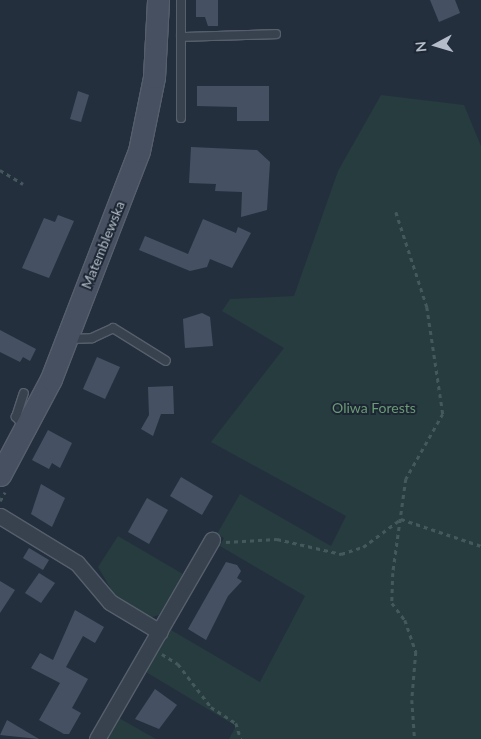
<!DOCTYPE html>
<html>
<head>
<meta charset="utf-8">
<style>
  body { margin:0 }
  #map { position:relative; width:481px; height:739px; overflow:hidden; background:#242f3e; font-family:Lato,sans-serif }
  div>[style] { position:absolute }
  .green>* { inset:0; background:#263c3f }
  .building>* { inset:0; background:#455162 }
  .path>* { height:2.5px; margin-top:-1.25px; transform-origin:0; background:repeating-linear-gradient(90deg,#44595c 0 4px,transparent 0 8px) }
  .roads { filter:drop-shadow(1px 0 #565f6c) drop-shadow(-1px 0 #565f6c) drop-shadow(0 1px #565f6c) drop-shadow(0 -1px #565f6c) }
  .lane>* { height:8px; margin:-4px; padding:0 4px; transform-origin:4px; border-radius:4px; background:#38414e }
  .street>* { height:15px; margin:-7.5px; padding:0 7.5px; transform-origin:7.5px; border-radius:7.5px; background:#38414e }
  .secondary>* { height:21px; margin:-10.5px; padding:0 10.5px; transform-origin:10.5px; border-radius:10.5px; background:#465061 }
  span { translate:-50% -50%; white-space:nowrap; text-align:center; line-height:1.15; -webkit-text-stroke:4px #1d2633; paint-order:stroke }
  .street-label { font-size:14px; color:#b4bcc9 }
  .park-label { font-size:14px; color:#6b9a76 }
  .north { position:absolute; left:411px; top:20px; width:50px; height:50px; -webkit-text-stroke:4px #1d2633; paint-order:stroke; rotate:264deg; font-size:14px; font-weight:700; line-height:20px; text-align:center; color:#b4bcc9 }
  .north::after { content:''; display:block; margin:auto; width:18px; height:22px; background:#b4bcc9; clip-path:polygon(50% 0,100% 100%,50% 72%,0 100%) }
</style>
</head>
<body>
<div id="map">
  <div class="green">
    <i style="clip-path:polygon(381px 95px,464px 105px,481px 146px,481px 739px,229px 739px,236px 726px,146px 672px,171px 630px,260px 682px,305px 596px,220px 546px,224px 538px,217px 534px,240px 494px,331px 546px,346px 516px,211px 442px,284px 348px,222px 311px,230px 299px,294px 296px,338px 171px)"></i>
    <i style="clip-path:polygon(118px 536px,183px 574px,159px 615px,149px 618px,116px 598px,98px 567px)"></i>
    <i style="clip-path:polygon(119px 718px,156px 739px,107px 739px)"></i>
  </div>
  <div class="building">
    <i style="clip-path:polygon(196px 0,218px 0,218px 26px,208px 26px,205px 17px,196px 17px)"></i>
    <i style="clip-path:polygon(430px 0,455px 0,460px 13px,439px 22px)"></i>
    <i style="clip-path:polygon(197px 86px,269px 86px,269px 121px,237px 121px,237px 107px,197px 106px)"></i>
    <i style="clip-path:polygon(78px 91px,89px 95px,81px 122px,70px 119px)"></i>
    <i style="clip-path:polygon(191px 147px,257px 150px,270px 162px,267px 210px,241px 217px,242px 192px,215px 191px,216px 184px,189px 183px)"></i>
    <i style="clip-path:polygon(58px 215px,74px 221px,49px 278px,22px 268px,44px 218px,55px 222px)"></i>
    <i style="clip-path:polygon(203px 219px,236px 233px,238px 227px,251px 233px,232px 268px,210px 259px,207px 267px,190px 271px,139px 250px,145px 236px,188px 254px)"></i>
    <i style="clip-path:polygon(202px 313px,210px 317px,213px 346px,185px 348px,183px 319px)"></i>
    <i style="clip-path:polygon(0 330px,36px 349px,30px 361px,23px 357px,20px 362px,0 352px)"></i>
    <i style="clip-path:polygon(97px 357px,120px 367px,105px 399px,83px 389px)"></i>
    <i style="clip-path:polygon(173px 386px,174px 414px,161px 414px,153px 436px,141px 429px,149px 415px,148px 387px)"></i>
    <i style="clip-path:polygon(48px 430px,72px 443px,60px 468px,52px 463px,49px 469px,32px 460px)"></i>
    <i style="clip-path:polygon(181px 477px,213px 496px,202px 515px,170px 496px)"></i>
    <i style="clip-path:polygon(41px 484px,65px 498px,52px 527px,31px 514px)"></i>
    <i style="clip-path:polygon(147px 498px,168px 510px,149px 544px,128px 532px)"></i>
    <i style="clip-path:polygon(29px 548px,49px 560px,43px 570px,23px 558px)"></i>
    <i style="clip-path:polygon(226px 562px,237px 565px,241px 571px,237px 578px,242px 581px,228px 596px,206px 640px,188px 629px)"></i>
    <i style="clip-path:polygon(39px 573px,55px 583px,41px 603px,25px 593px)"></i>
    <i style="clip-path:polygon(0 581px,15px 590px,0 613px)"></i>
    <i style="clip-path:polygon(75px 610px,104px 627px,95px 643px,83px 636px,66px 667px,88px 679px,72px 708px,81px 713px,69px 734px,64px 734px,39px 720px,60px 683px,31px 668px,40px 653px,53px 660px)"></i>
    <i style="clip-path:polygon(155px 689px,177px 705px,159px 729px,135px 719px)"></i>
    <i style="clip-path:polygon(7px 720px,39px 739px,0 735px)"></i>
  </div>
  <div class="path">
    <i style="left:0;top:170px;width:27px;rotate:31deg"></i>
    <i style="left:396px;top:212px;width:100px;rotate:71.9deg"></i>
    <i style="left:427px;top:307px;width:108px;rotate:81.5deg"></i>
    <i style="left:443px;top:414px;width:75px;rotate:119.6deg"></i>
    <i style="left:406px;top:479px;width:95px;rotate:97.9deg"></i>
    <i style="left:393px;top:573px;width:30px;rotate:92deg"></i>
    <i style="left:392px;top:603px;width:21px;rotate:53deg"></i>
    <i style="left:405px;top:620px;width:34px;rotate:71deg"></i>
    <i style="left:416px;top:652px;width:48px;rotate:94.8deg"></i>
    <i style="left:412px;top:700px;width:39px;rotate:86deg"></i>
    <i style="left:0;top:501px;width:10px;rotate:-61deg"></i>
    <i style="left:226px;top:542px;width:51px;rotate:-3.4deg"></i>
    <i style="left:277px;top:539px;width:66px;rotate:13.2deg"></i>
    <i style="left:341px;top:554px;width:23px;rotate:-18deg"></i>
    <i style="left:363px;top:547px;width:47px;rotate:-36.4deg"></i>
    <i style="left:401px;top:519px;width:84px;rotate:18.6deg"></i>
    <i style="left:162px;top:654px;width:19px;rotate:32deg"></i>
    <i style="left:178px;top:664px;width:54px;rotate:52.5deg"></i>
    <i style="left:211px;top:707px;width:30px;rotate:33deg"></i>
    <i style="left:236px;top:723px;width:17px;rotate:73deg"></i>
  </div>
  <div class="roads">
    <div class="lane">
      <i style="left:181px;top:0;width:118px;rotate:90deg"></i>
      <i style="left:181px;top:37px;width:95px;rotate:-1.8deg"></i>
      <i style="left:69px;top:339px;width:23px;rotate:-2deg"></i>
      <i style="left:92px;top:338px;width:23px;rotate:-25deg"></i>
      <i style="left:113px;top:328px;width:62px;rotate:31.9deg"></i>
      <i style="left:23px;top:425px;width:11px;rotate:-131deg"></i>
      <i style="left:16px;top:417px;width:25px;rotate:-72deg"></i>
    </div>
    <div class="street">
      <i style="left:0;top:516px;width:90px;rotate:31.4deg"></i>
      <i style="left:77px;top:563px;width:51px;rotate:49.8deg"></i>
      <i style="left:110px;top:602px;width:58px;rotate:31deg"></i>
      <i style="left:97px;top:739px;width:230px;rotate:-60deg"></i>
    </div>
    <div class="secondary">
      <i style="left:0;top:475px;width:109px;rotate:-62deg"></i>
      <i style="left:51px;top:379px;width:244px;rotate:-68.9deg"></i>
      <i style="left:139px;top:151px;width:76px;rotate:-78.5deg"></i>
      <i style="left:154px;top:77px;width:77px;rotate:-87deg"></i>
    </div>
  </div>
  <div class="street-label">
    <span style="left:103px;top:245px;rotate:-68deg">Matemblewska</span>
  </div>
  <div class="park-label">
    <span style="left:374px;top:408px">Oliwa Forests</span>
  </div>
  <div class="north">N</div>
</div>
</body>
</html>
